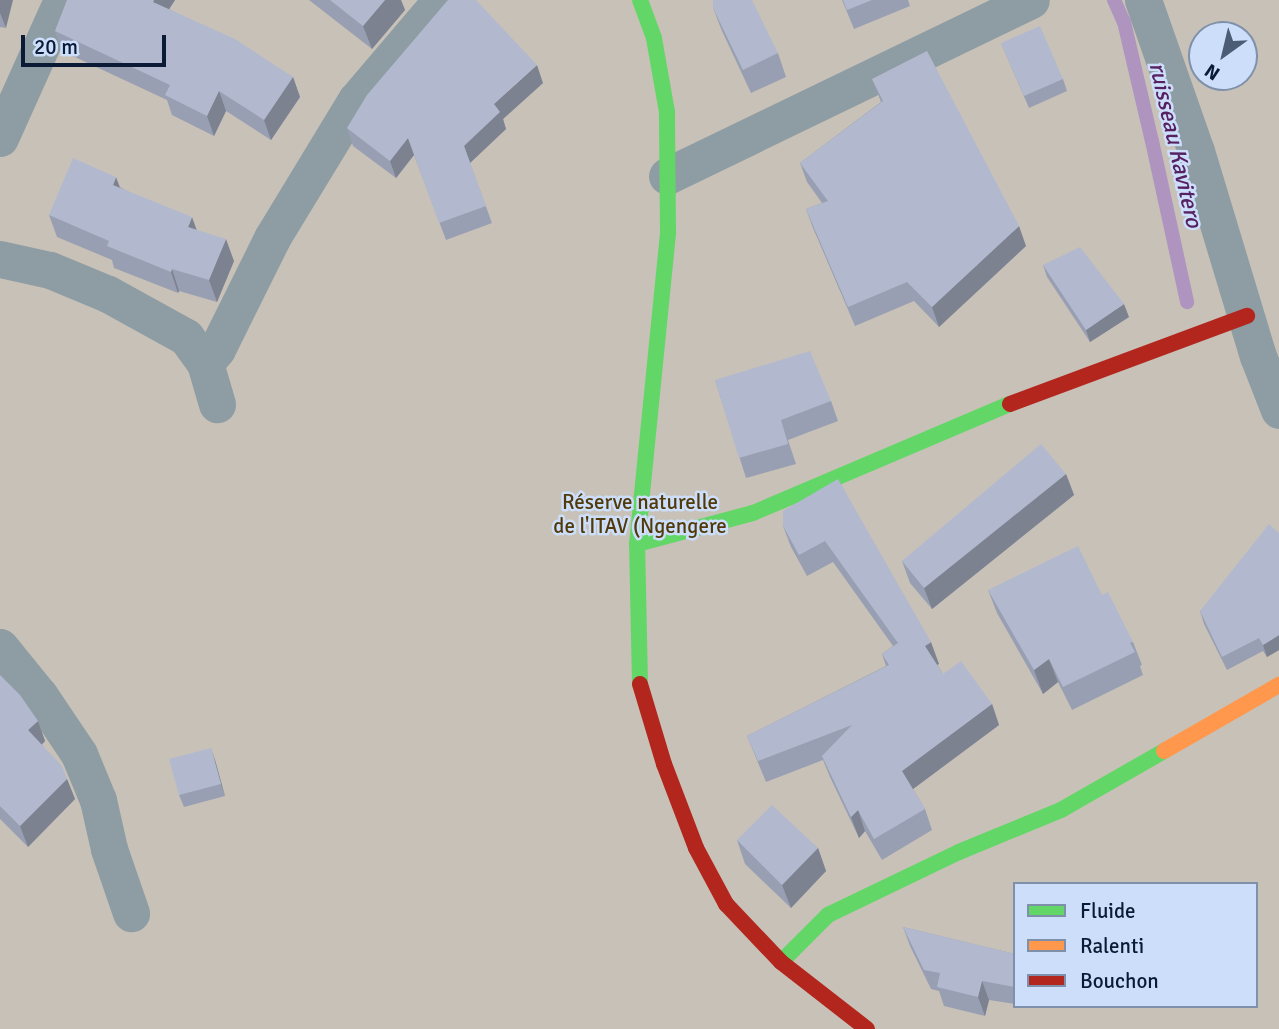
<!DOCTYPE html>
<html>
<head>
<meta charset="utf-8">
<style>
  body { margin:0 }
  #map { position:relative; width:1279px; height:1029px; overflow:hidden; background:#c6d4ec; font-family:Signika,sans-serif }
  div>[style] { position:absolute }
  .green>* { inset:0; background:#c8c1b7 }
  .stream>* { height:14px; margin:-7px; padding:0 7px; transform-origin:7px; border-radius:7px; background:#ae94be }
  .street>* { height:37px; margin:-18.5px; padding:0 18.5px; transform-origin:18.5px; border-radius:18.5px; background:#8e9da4 }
  .fast>* { height:16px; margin:-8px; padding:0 8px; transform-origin:8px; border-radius:8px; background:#63d668 }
  .slow>* { height:16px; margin:-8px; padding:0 8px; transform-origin:8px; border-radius:8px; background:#ff974d }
  .jam>* { height:16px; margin:-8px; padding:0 8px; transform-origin:8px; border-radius:8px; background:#b3261e }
  .wall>* { inset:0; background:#999fb2 }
  .shaded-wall>* { inset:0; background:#7d8291 }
  .building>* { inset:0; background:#b2b9cf }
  span { translate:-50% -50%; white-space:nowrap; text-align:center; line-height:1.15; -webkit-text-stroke:5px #ccdefa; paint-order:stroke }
  .park-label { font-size:21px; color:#513a08 }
  .water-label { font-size:23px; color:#552160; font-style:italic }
  .legend { position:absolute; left:1013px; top:882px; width:245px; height:126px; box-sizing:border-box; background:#ccdefa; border:2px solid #7f90ab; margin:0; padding:9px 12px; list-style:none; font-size:21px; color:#0c1b35 }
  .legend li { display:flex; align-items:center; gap:14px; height:35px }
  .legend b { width:35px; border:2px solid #7f90ab }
  .north { position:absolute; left:1188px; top:21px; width:70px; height:70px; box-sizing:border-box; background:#ccdefa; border:2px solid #7f90ab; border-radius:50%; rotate:214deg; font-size:19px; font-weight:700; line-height:28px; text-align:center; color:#0c1b35 }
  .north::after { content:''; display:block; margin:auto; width:24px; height:32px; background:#4d5c75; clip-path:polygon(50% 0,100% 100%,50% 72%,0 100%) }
  .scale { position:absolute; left:21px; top:35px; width:145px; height:32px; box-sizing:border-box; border:4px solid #0c1b35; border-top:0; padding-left:9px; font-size:21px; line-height:24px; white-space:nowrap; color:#0c1b35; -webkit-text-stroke:5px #ccdefa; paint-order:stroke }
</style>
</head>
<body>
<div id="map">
  <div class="green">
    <i style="clip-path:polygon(evenodd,0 0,1279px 0,1279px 1029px,0 1029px,0 0,1202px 35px,1244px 35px,1244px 77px,1202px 77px,1202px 35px,0 0,1015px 884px,1256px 884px,1256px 1006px,1015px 1006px,1015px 884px)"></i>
  </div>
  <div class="stream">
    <i style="left:1114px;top:0;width:24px;rotate:66deg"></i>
    <i style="left:1124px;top:22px;width:122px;rotate:76.8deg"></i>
    <i style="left:1152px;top:141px;width:165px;rotate:77.7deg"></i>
  </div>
  <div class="street">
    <i style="left:1143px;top:0;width:160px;rotate:70.7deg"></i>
    <i style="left:1196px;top:151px;width:214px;rotate:73.2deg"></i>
    <i style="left:1258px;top:356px;width:58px;rotate:68.7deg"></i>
    <i style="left:0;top:138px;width:151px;rotate:-65.8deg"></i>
    <i style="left:667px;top:176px;width:404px;rotate:-25.8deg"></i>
    <i style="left:0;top:259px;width:51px;rotate:12.4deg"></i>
    <i style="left:50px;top:270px;width:63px;rotate:22.5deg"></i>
    <i style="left:108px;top:294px;width:89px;rotate:28.9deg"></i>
    <i style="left:186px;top:337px;width:32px;rotate:54deg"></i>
    <i style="left:205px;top:363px;width:43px;rotate:73.7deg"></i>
    <i style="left:205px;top:363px;width:18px;rotate:-49deg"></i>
    <i style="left:217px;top:349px;width:124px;rotate:-63.6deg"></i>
    <i style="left:272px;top:238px;width:162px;rotate:-58.7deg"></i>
    <i style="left:356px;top:100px;width:131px;rotate:-49.6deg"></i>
    <i style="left:0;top:647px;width:63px;rotate:50.8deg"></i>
    <i style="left:40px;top:696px;width:70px;rotate:56.1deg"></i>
    <i style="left:79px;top:754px;width:50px;rotate:67.6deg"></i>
    <i style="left:98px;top:800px;width:50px;rotate:77.3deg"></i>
    <i style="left:109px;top:849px;width:68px;rotate:71deg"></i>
  </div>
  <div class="fast">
    <i style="left:637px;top:544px;width:120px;rotate:-15deg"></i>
    <i style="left:753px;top:513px;width:279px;rotate:-23deg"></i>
    <i style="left:640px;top:684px;width:140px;rotate:-91.2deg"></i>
    <i style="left:637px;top:544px;width:313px;rotate:-84.3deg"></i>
    <i style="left:668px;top:233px;width:121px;rotate:-90.5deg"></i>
    <i style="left:667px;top:112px;width:75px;rotate:-100deg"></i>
    <i style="left:654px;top:38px;width:40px;rotate:-110.2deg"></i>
    <i style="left:781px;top:962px;width:66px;rotate:-45deg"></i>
    <i style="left:828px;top:915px;width:145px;rotate:-25.7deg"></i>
    <i style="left:959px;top:852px;width:110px;rotate:-22.4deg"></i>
    <i style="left:1061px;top:810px;width:119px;rotate:-29.8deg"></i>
  </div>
  <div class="slow">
    <i style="left:1164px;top:751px;width:133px;rotate:-29.9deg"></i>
  </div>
  <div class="jam">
    <i style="left:1010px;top:404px;width:253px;rotate:-20.4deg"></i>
    <i style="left:640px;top:684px;width:84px;rotate:73.3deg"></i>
    <i style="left:664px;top:764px;width:90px;rotate:69.1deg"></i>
    <i style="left:696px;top:848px;width:64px;rotate:61.8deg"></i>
    <i style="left:726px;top:904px;width:80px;rotate:46.5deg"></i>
    <i style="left:781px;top:962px;width:109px;rotate:37.9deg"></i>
  </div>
  <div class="wall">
    <i style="clip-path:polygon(0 0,6px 28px,0 27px)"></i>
    <i style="clip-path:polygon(67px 0,175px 0,169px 9px,293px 77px,300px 97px,271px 140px,226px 111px,214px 136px,172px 115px,167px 100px,62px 51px,55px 31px)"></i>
    <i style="clip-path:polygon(309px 0,401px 0,405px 10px,372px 49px)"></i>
    <i style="clip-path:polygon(842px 0,908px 0,910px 6px,854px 29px)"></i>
    <i style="clip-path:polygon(713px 8px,778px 53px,786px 77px,751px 93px,722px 31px)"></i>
    <i style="clip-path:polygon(1001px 43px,1063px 79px,1067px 91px,1029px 108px)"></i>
    <i style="clip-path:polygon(872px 79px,1026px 246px,939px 327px,914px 301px,855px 326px,813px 228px,806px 209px,822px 203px,807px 182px,800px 163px,881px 102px)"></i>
    <i style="clip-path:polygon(543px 83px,503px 119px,506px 129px,470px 163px,492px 223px,446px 240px,414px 155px,396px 178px,353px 146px,347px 128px)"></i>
    <i style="clip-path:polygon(120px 187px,196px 230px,234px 261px,217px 302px,179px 291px,178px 293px,114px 268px,112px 260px,57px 237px,49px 215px)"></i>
    <i style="clip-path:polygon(1043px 265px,1129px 317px,1090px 342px,1047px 277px)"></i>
    <i style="clip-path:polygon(715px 380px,831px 401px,838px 421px,788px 440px,796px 464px,746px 478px)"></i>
    <i style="clip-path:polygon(1066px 474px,1074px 495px,932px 609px,910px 583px,902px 561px)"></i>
    <i style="clip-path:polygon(838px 479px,939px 664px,937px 664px,943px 674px,992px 704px,999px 725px,913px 789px,925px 809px,932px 830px,882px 860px,865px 831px,859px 838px,830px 777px,823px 760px,766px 782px,747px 736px,886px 666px,882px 654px,893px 646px,833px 562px,807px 576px,791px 547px,783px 526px)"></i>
    <i style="clip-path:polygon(1279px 533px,1279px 650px,1267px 657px,1263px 651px,1227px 670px,1204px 624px,1200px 611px)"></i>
    <i style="clip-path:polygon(988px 590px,1102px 595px,1133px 642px,1142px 665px,1140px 666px,1143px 675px,1072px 710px,1058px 682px,1043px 694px,997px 613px)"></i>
    <i style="clip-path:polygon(0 675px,38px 721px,45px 741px,42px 745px,67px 779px,75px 799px,28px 847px,0 819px)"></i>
    <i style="clip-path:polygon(215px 760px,225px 796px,184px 807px,179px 795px)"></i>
    <i style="clip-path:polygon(737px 840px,818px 848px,826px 871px,791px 908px,745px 864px)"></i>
    <i style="clip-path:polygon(903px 927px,1015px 954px,1015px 1004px,989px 1000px,985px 1016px,944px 1006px,939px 991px,931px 989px,910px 946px)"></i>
  </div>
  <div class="shaded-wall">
    <i style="clip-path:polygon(0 0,13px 0,6px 28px,0 13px)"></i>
    <i style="clip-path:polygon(154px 0,175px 0,161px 22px,153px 2px)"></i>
    <i style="clip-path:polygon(385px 0,401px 0,405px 10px,372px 49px,363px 26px)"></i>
    <i style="clip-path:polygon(537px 65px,543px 83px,503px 119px,506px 129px,470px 163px,464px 146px,494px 104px)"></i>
    <i style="clip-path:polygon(293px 77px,300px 97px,271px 140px,264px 120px)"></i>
    <i style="clip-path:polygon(219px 91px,226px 111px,214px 136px,207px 116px)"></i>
    <i style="clip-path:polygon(408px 138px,414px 155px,396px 178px,390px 161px)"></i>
    <i style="clip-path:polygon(116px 177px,124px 198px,113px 185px)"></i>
    <i style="clip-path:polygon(192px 217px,200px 239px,188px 227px)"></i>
    <i style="clip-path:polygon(1019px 226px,1026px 246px,939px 327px,932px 307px)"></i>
    <i style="clip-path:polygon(226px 239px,234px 261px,217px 302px,209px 280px)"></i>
    <i style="clip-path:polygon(172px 269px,179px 291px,178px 293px,171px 272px)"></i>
    <i style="clip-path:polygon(1124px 304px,1129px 317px,1090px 342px,1086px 330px)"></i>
    <i style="clip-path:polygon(1066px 474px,1074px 495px,932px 609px,924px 588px)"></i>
    <i style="clip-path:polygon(1279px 635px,1279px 650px,1267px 657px,1263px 645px)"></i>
    <i style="clip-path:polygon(931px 642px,939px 664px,933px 667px,925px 646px)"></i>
    <i style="clip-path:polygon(1049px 659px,1058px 682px,1043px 694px,1034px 670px)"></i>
    <i style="clip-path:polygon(992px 704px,999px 725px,909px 792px,902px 771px)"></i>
    <i style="clip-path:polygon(38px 721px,45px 741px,35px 751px,28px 730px)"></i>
    <i style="clip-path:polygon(211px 748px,215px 760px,225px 796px,221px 784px)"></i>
    <i style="clip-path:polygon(67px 779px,75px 799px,28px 847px,20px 826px)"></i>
    <i style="clip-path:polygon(858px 810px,865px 831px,859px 838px,851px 817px)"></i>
    <i style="clip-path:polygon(818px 848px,826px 871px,791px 908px,782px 885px)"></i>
    <i style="clip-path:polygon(982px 981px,989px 1000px,985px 1016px,978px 997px)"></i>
  </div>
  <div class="building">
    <i style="clip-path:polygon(67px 0,154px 0,153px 2px,235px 39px,293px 77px,264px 120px,219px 91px,207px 116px,165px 95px,170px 85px,55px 31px)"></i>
    <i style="clip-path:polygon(330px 0,385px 0,363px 26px)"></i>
    <i style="clip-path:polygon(448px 0,476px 0,537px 65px,494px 104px,500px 112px,464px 146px,486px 206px,439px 223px,408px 138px,390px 161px,347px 128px,367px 95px)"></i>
    <i style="clip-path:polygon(713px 0,752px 0,778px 53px,743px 70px,713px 8px)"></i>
    <i style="clip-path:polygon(843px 0,872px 0,847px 10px)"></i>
    <i style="clip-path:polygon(1040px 26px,1063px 79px,1024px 96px,1001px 43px)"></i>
    <i style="clip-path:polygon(927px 51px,1019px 226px,932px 307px,907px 282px,848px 307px,806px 209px,828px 201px,800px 163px,883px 101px,872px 79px)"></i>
    <i style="clip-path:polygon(73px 158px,116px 177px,113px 185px,192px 217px,188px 227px,226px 239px,209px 280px,172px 269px,171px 272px,107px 246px,109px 241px,49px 215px)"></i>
    <i style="clip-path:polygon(1080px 247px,1124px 304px,1086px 330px,1043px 265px)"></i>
    <i style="clip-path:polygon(810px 351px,831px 401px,781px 420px,788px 444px,739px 458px,715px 380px)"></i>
    <i style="clip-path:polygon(1041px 444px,1066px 474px,924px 588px,902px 561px)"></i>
    <i style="clip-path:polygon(838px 479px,931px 642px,925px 646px,943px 674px,961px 661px,992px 704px,902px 771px,925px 809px,874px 839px,858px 810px,851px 817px,822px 756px,852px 725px,758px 761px,747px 736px,889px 665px,882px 654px,898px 643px,825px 541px,799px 555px,783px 526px,783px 511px)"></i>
    <i style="clip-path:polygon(1269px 524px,1279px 533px,1279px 635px,1263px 645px,1259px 638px,1222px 657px,1200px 611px)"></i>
    <i style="clip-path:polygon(1078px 546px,1102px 595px,1108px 592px,1133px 642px,1130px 643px,1135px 652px,1063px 687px,1049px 659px,1034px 670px,988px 590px)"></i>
    <i style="clip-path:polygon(0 675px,20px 695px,38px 721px,28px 730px,62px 766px,67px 779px,20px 826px,0 806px)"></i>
    <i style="clip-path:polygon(211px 748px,221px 784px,179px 795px,169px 759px)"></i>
    <i style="clip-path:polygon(772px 805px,818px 848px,782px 885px,737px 840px)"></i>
    <i style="clip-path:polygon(903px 927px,1015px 954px,1015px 987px,982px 981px,978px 997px,937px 987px,940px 973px,924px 970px)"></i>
  </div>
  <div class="park-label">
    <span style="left:640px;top:514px">Réserve naturelle<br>de l'ITAV (Ngengere</span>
  </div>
  <div class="water-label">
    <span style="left:1175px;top:145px;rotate:77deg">ruisseau Kavitero</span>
  </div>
  <ul class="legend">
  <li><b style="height:9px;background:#63d668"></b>Fluide</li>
  <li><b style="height:9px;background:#ff974d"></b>Ralenti</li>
  <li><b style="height:9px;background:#b3261e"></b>Bouchon</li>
  </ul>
  <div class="north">N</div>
  <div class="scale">20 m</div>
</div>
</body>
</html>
